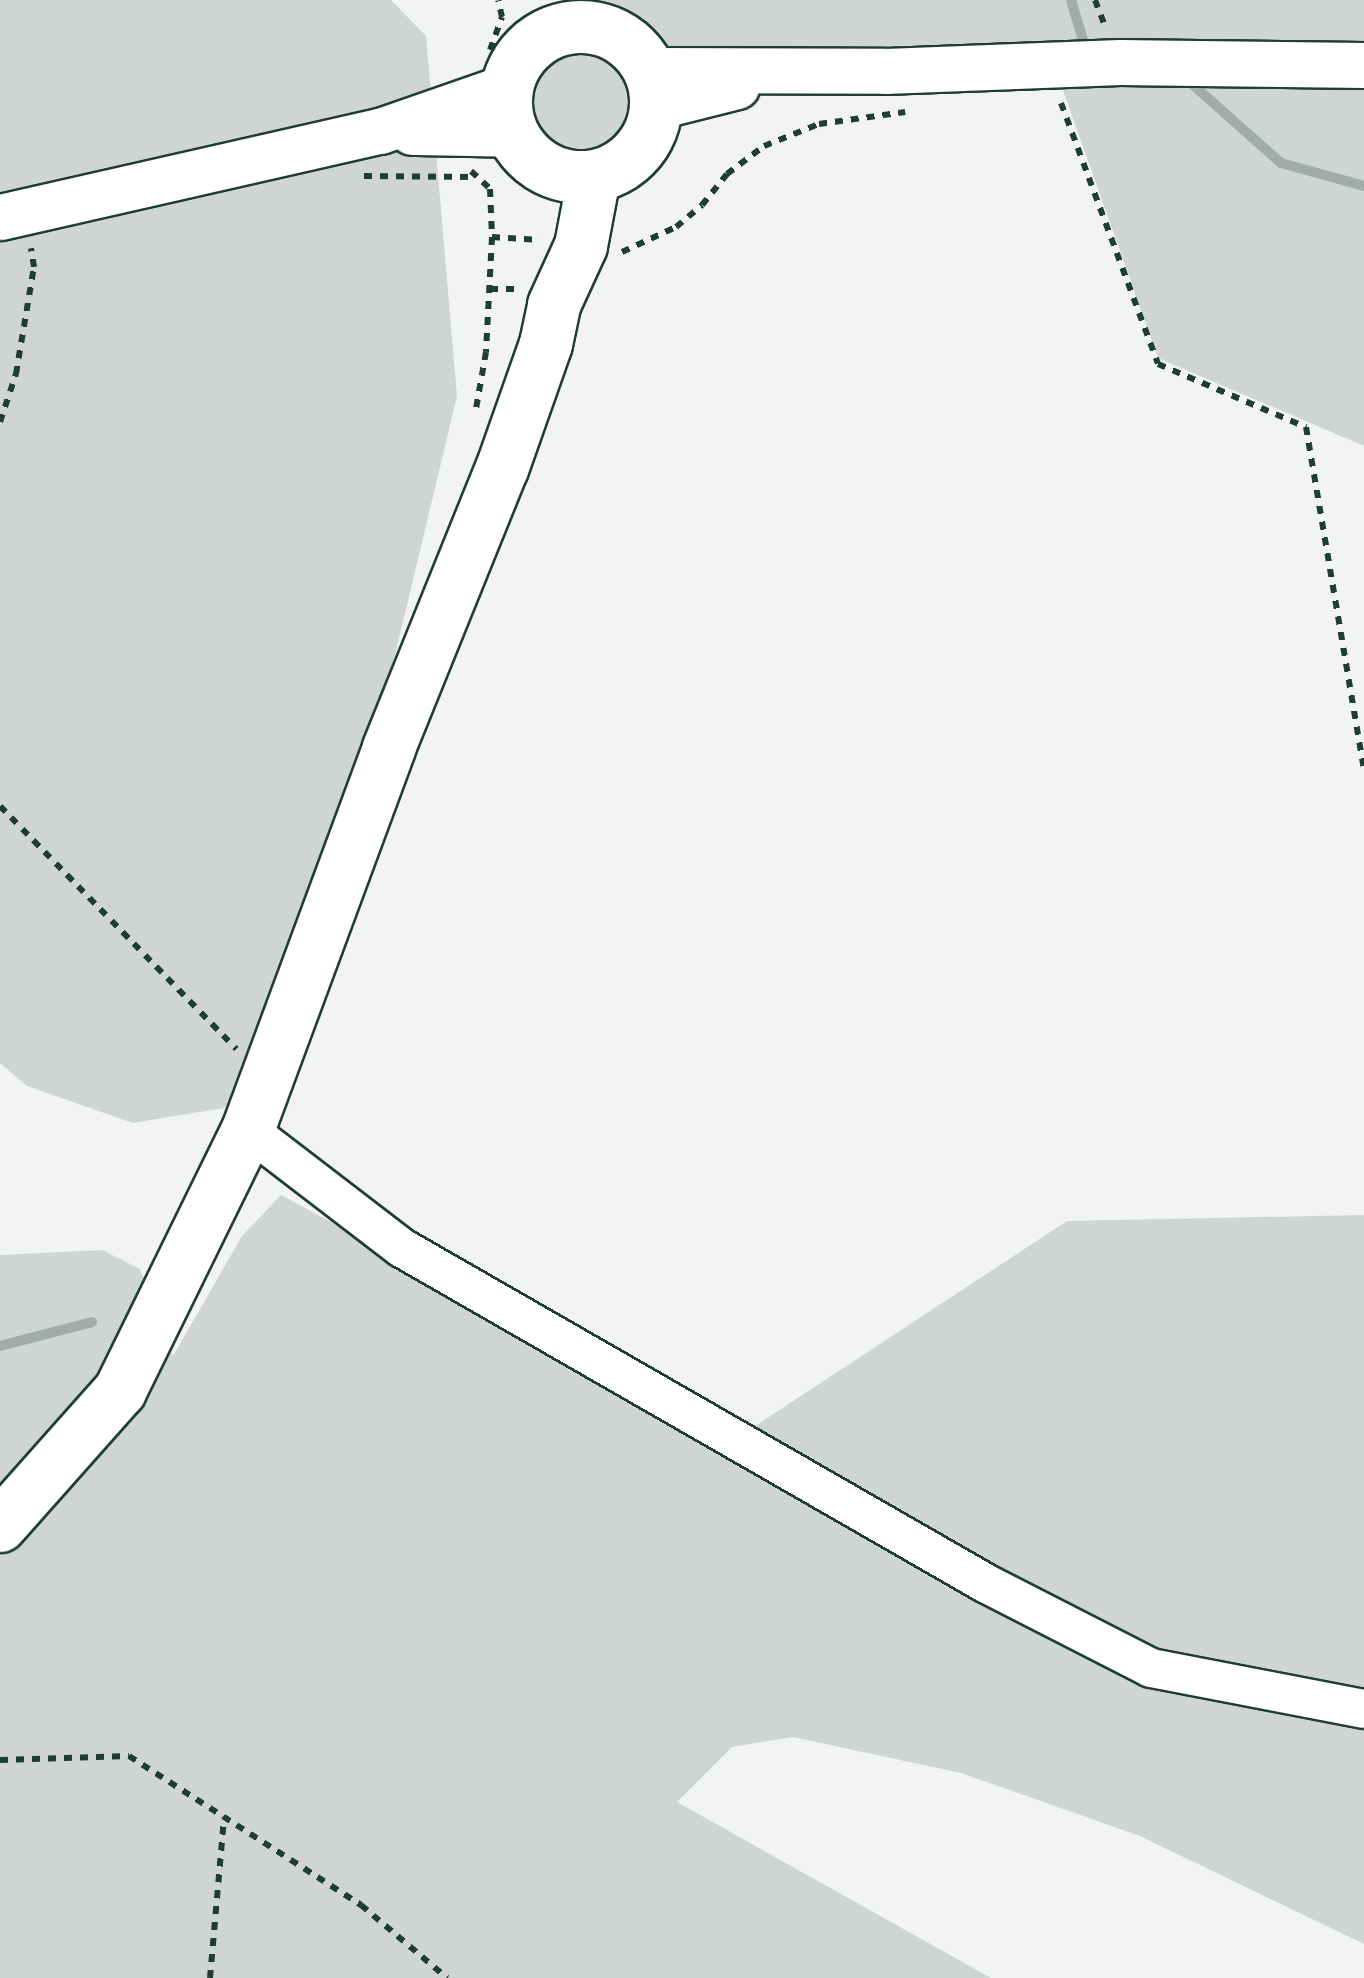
<!DOCTYPE html>
<html>
<head>
<meta charset="utf-8">
<style>
  body { margin:0 }
  #map { position:relative; width:1364px; height:1978px; overflow:hidden; background:#f2f3f3; font-family:Dekko,sans-serif }
  div>[style] { position:absolute }
  .green>* { inset:0; background:#ced5d3 }
  .round { border-radius:50% }
  .stream>* { height:10px; margin:-5px; padding:0 5px; transform-origin:5px; border-radius:5px; background:#a1adaa }
  .path>* { height:6px; margin-top:-3px; transform-origin:0; background:repeating-linear-gradient(90deg,#1f3d34 0 8px,transparent 0 16px) }
  .roads { filter:drop-shadow(2px 0 #1f3d34) drop-shadow(-2px 0 #1f3d34) drop-shadow(0 2px #1f3d34) drop-shadow(0 -2px #1f3d34) }
  .minor>* { height:38px; margin:-19px; padding:0 19px; transform-origin:19px; border-radius:19px; background:#fff }
  .tertiary>* { height:45px; margin:-22.5px; padding:0 22.5px; transform-origin:22.5px; border-radius:22.5px; background:#fff }
  .secondary>* { height:52px; margin:-26px; padding:0 26px; transform-origin:26px; border-radius:26px; background:#fff }
  .secondary>.ring { margin:-26px; padding:0; box-sizing:content-box; background:none; border:52px solid #fff; border-radius:50% }
  span { translate:-50% -50%; white-space:nowrap; text-align:center; line-height:1.15; -webkit-text-stroke:10px #fff; paint-order:stroke }
</style>
</head>
<body>
<div id="map">
  <div class="green">
    <i style="clip-path:polygon(0 0,391px 0,426px 36px,457px 396px,374px 743px,236px 1106px,133px 1123px,27px 1086px,0 1063px)"></i>
    <i style="clip-path:polygon(594px 0,1364px 0,1364px 446px,1158px 358px,1060px 82px,1041px 43px,649px 50px,603px 24px)"></i>
    <i class="round" style="left:528px;top:50px;width:106px;height:106px"></i>
    <i style="clip-path:polygon(281px 1195px,734px 1440px,1067px 1221px,1364px 1215px,1364px 1944px,1140px 1836px,961px 1773px,793px 1737px,732px 1747px,677px 1802px,991px 1978px,0 1978px,0 1255px,102px 1250px,140px 1269px,173px 1356px,242px 1236px)"></i>
  </div>
  <div class="stream">
    <i style="left:1071px;top:0;width:52px;rotate:73.3deg"></i>
    <i style="left:1192px;top:84px;width:119px;rotate:41.6deg"></i>
    <i style="left:1281px;top:163px;width:86px;rotate:15.5deg"></i>
    <i style="left:0;top:1346px;width:95px;rotate:-14.6deg"></i>
  </div>
  <div class="path">
    <i style="left:1095px;top:0;width:30px;rotate:69deg"></i>
    <i style="left:490px;top:50px;width:35px;rotate:-70deg"></i>
    <i style="left:502px;top:17px;width:17px;rotate:-103deg"></i>
    <i style="left:1061px;top:103px;width:278px;rotate:69.6deg"></i>
    <i style="left:1158px;top:364px;width:161px;rotate:23.1deg"></i>
    <i style="left:1306px;top:427px;width:348px;rotate:80.4deg"></i>
    <i style="left:471px;top:171px;width:26px;rotate:43deg"></i>
    <i style="left:490px;top:189px;width:48px;rotate:87.6deg"></i>
    <i style="left:492px;top:237px;width:115px;rotate:93deg"></i>
    <i style="left:486px;top:352px;width:58px;rotate:100deg"></i>
    <i style="left:364px;top:176px;width:110px;rotate:0.5deg"></i>
    <i style="left:492px;top:237px;width:48px;rotate:3.6deg"></i>
    <i style="left:622px;top:252px;width:60px;rotate:-24.8deg"></i>
    <i style="left:676px;top:227px;width:34px;rotate:-40deg"></i>
    <i style="left:702px;top:205px;width:40px;rotate:-51deg"></i>
    <i style="left:727px;top:174px;width:46px;rotate:-37.1deg"></i>
    <i style="left:764px;top:146px;width:59px;rotate:-21.8deg"></i>
    <i style="left:819px;top:124px;width:87px;rotate:-7.9deg"></i>
    <i style="left:490px;top:289px;width:26px"></i>
    <i style="left:0;top:422px;width:51px;rotate:-71.6deg"></i>
    <i style="left:16px;top:374px;width:109px;rotate:-80.5deg"></i>
    <i style="left:34px;top:267px;width:19px;rotate:-99deg"></i>
    <i style="left:0;top:806px;width:339px;rotate:45.8deg"></i>
    <i style="left:0;top:1760px;width:129px;rotate:-1.8deg"></i>
    <i style="left:129px;top:1756px;width:276px;rotate:32.7deg"></i>
    <i style="left:361px;top:1905px;width:113px;rotate:40.3deg"></i>
    <i style="left:210px;top:1978px;width:161px;rotate:-85deg"></i>
  </div>
  <div class="roads">
    <div class="minor">
      <i style="left:248px;top:1130px;width:194px;rotate:37.5deg"></i>
      <i style="left:402px;top:1248px;width:672px;rotate:29.88deg"></i>
      <i style="left:985px;top:1583px;width:186px;rotate:27.1deg"></i>
      <i style="left:1151px;top:1668px;width:217px;rotate:10.9deg"></i>
    </div>
    <div class="tertiary">
      <i style="left:650px;top:70px;width:235px;rotate:0.2deg"></i>
      <i style="left:885px;top:71px;width:235px;rotate:-2.2deg"></i>
      <i style="left:1120px;top:62px;width:244px;rotate:0.7deg"></i>
      <i style="left:658px;top:106px;width:81px;rotate:-14.2deg"></i>
      <i style="left:412px;top:132px;width:101px;rotate:1.1deg"></i>
      <i style="left:0;top:217px;width:390px;rotate:-12.8deg"></i>
      <i style="left:380px;top:131px;width:133px;rotate:-19.2deg"></i>
    </div>
    <div class="secondary">
      <i class="ring" style="left:506px;top:27px;width:98px;height:98px"></i>
      <i style="left:0;top:1526px;width:181px;rotate:-48.4deg"></i>
      <i style="left:120px;top:1391px;width:291px;rotate:-63.9deg"></i>
      <i style="left:248px;top:1130px;width:407px;rotate:-69.7deg"></i>
      <i style="left:389px;top:748px;width:301px;rotate:-68deg"></i>
      <i style="left:502px;top:469px;width:133px;rotate:-70.6deg"></i>
      <i style="left:546px;top:344px;width:40px;rotate:-78deg"></i>
      <i style="left:554px;top:305px;width:65px;rotate:-65.4deg"></i>
      <i style="left:581px;top:246px;width:70px;rotate:-79.3deg"></i>
    </div>
  </div>
</div>
</body>
</html>
